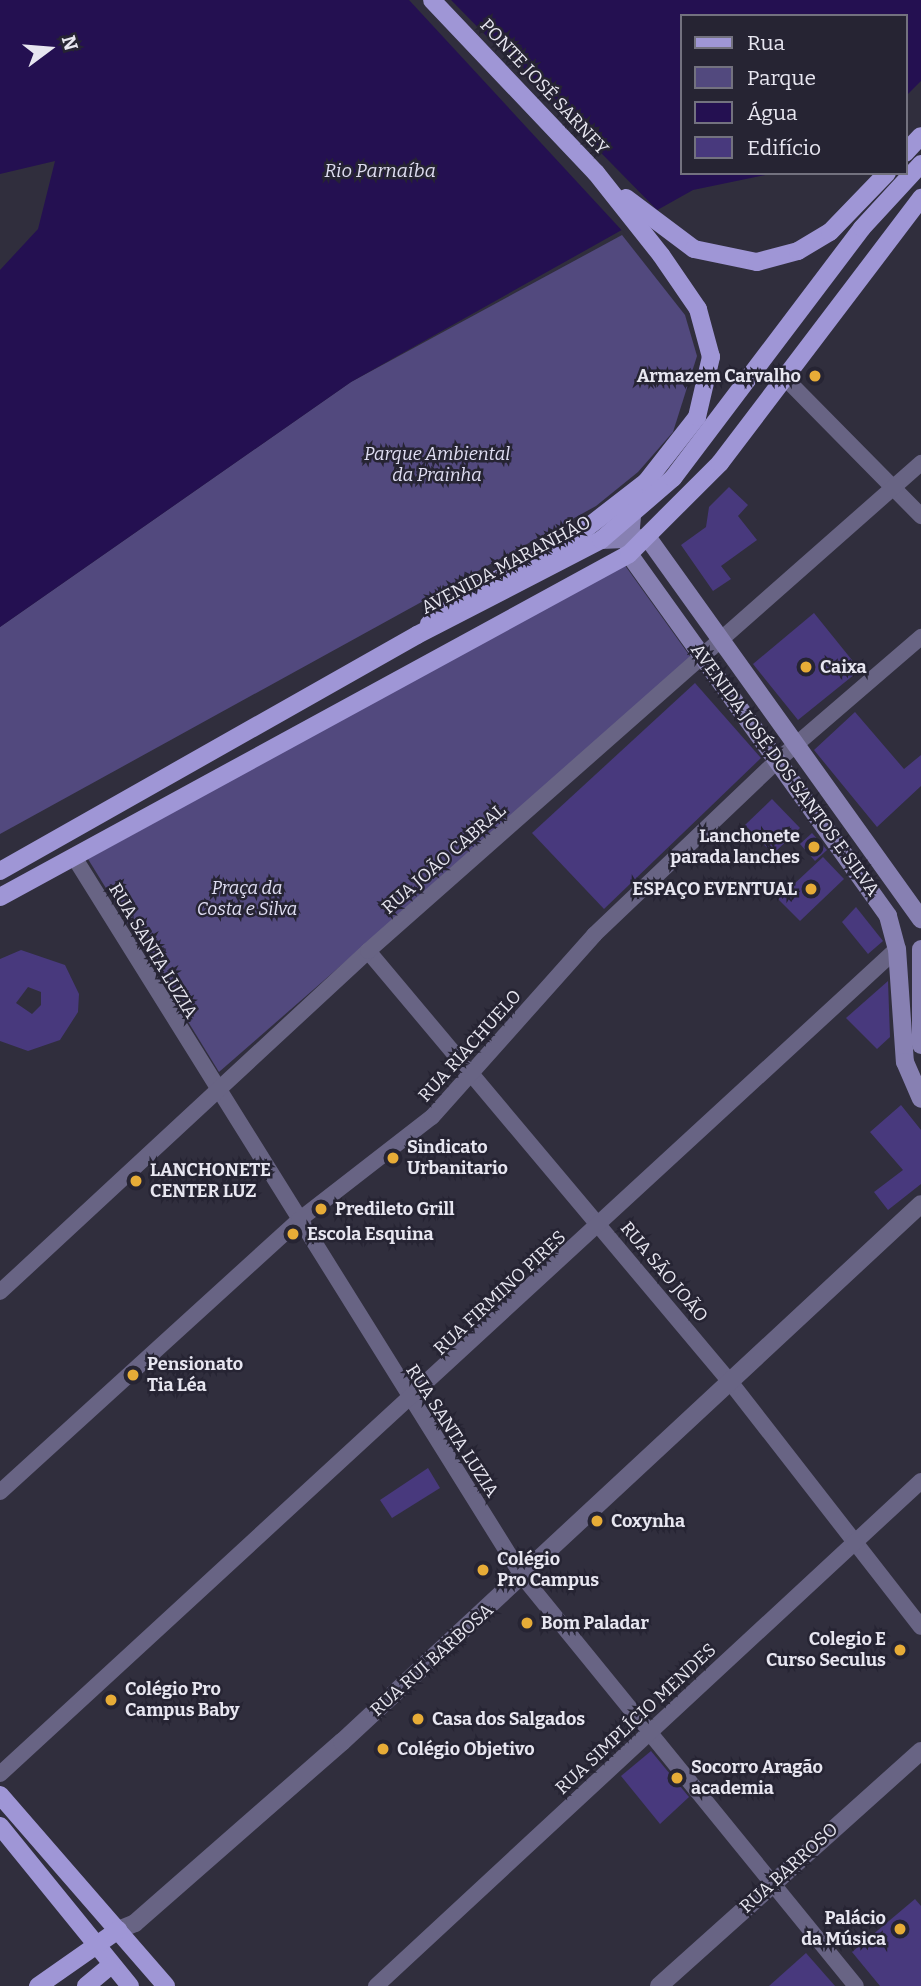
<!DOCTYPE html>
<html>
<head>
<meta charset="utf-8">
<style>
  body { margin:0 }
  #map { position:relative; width:921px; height:1986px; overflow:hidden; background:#302e3d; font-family:Bitter,serif }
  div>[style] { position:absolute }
  .green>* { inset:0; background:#52497e }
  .water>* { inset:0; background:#241051 }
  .pier>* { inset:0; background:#302e3d }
  .building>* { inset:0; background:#48397d }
  .minor>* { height:16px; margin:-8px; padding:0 8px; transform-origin:8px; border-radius:8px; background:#686484 }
  .tertiary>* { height:18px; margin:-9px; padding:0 9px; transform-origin:9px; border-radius:9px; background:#686484 }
  .secondary>* { height:18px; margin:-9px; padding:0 9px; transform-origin:9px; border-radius:9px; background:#8780b2 }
  .primary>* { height:18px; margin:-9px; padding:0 9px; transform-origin:9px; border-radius:9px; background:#9f96d6 }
  .dots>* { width:19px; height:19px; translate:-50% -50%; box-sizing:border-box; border:4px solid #262433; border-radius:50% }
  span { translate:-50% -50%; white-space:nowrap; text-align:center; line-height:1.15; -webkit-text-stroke:5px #262433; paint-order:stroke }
  .street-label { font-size:18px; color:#e7e6f0 }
  .poi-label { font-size:18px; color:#e7e6f0; font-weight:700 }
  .right { translate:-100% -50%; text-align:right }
  .left { translate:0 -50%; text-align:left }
  .park-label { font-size:18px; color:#e1dff4; font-style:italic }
  .water-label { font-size:19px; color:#dfddf1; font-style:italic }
  .legend { position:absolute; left:680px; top:14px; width:228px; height:161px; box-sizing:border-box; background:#262433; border:2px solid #73727f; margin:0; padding:9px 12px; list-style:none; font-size:21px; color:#e7e6f0 }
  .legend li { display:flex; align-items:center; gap:14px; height:35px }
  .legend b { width:35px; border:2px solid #73727f }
  .north { position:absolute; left:14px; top:14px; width:70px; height:70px; -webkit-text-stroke:5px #262433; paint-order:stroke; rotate:74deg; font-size:19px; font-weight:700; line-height:28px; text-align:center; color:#e7e6f0 }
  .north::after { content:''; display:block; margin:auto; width:24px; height:32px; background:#e7e6f0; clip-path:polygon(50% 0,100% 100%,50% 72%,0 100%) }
</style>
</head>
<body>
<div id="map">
  <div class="green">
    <i style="clip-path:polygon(622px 235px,685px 315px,697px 356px,673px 432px,638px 472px,596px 506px,0 834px,0 627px,351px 382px)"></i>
    <i style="clip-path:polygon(624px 564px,692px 659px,219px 1072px,88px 859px)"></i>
  </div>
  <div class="water">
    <i style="clip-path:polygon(0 0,921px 0,921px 81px,905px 97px,905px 16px,681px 16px,681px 173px,775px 173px,693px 190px,351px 382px,0 627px,0 270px,38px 229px,55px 161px,0 174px)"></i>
  </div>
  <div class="pier">
    <i style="clip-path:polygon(409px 0,451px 0,661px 214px,627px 236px)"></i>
  </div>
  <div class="building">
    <i style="clip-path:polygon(729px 487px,748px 505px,738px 516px,757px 540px,721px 566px,731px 579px,713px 591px,681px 545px,706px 527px,709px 507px)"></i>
    <i style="clip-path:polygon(814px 613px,860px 670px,798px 720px,753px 664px)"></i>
    <i style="clip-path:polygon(695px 683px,761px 758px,604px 909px,532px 833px)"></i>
    <i style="clip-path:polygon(855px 712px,904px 769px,921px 755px,921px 786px,877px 827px,814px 750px)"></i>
    <i style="clip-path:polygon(772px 799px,800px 828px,773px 854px,745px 825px)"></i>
    <i style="clip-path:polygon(812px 833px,827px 850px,815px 861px,800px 844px)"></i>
    <i style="clip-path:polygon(823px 857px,844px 879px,800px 921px,778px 899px)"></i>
    <i style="clip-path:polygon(856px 907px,883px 941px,868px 954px,842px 922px)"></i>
    <i style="clip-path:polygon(evenodd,21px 950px,65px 965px,79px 994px,78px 1012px,60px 1040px,28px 1051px,0 1041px,0 959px,21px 950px,28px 987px,41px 992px,41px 1005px,32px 1014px,16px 1003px,28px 987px)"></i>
    <i style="clip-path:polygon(888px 981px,890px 1037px,877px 1049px,846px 1018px)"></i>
    <i style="clip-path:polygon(901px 1105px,921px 1130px,921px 1184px,888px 1210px,874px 1192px,903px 1170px,870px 1132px)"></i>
    <i style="clip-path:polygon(428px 1468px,440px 1488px,392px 1518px,380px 1500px)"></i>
    <i style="clip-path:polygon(651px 1751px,689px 1797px,660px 1824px,621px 1776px)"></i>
    <i style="clip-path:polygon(915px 1899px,921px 1906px,921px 1986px,880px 1986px,852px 1952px)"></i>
    <i style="clip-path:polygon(806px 1953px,835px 1986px,769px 1986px)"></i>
  </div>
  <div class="minor">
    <i style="left:785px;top:378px;width:194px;rotate:45.4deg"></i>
    <i style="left:74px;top:857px;width:849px;rotate:58.05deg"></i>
    <i style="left:523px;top:1577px;width:527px;rotate:50.85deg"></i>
    <i style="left:368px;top:951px;width:564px;rotate:49.96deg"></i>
    <i style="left:731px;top:1383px;width:309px;rotate:52.1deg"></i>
    <i style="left:0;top:1292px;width:502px;rotate:-42.82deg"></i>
    <i style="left:368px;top:951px;width:738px;rotate:-41.43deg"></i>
    <i style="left:0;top:1492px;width:404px;rotate:-42.3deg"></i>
    <i style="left:299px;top:1220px;width:168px;rotate:-37.8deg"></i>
    <i style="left:432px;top:1117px;width:244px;rotate:-48.3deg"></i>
    <i style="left:594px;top:935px;width:254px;rotate:-43.6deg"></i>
    <i style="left:778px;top:760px;width:189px;rotate:-40.7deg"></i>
    <i style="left:0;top:1774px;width:1219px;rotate:-42.61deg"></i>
    <i style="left:376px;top:1986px;width:743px;rotate:-42.82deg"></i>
  </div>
  <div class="tertiary">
    <i style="left:118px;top:1930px;width:18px;rotate:-22deg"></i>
    <i style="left:135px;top:1923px;width:275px;rotate:-41.2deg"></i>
    <i style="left:342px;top:1742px;width:790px;rotate:-42.9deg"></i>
    <i style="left:659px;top:1986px;width:352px;rotate:-41.9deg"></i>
  </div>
  <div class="secondary">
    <i style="left:632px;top:516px;width:38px;rotate:95deg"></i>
    <i style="left:629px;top:554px;width:445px;rotate:54.4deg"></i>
    <i style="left:888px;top:916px;width:34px;rotate:75deg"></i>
    <i style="left:897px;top:949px;width:113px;rotate:86deg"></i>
    <i style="left:905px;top:1062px;width:40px;rotate:66.6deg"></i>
    <i style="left:601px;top:540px;width:47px;rotate:-2.4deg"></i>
    <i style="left:648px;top:538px;width:469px;rotate:54.4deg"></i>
    <i style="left:921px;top:949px;width:96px;rotate:90deg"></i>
  </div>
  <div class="primary">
    <i style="left:905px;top:153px;width:23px;rotate:-47deg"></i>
    <i style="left:626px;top:198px;width:85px;rotate:36.9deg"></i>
    <i style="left:694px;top:249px;width:64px;rotate:11.7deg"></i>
    <i style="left:757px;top:262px;width:42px;rotate:-15deg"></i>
    <i style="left:798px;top:251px;width:37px;rotate:-31deg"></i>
    <i style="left:830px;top:232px;width:82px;rotate:-46deg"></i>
    <i style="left:429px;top:624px;width:35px;rotate:-39deg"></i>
    <i style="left:456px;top:602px;width:136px;rotate:-28.6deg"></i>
    <i style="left:575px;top:537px;width:90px;rotate:-37.8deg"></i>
    <i style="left:646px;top:482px;width:83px;rotate:-51.9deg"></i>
    <i style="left:697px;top:417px;width:62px;rotate:-76.9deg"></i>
    <i style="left:711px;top:357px;width:50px;rotate:-105.2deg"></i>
    <i style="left:698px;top:309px;width:65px;rotate:-124.4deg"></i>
    <i style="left:661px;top:255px;width:105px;rotate:-128.4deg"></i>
    <i style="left:596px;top:173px;width:238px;rotate:-133.5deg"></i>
    <i style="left:0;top:871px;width:479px;rotate:-29.5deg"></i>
    <i style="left:417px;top:635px;width:207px;rotate:-27.3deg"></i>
    <i style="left:601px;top:540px;width:95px;rotate:-40.7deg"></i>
    <i style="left:673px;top:478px;width:313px;rotate:-52.9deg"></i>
    <i style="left:862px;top:228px;width:87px;rotate:-47.3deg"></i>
    <i style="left:0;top:897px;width:716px;rotate:-28.6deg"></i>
    <i style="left:629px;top:554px;width:129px;rotate:-45deg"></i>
    <i style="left:720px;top:463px;width:333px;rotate:-52.8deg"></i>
    <i style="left:0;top:1795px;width:253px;rotate:49deg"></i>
    <i style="left:0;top:1826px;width:206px;rotate:50.9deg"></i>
    <i style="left:38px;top:1986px;width:98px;rotate:-35deg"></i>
    <i style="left:86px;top:1986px;width:33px;rotate:-40deg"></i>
  </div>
  <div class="dots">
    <i style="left:815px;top:376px;background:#e7ac37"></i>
    <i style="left:806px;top:667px;background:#e7ac37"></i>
    <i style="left:814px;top:847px;background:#e7ac37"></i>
    <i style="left:811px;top:889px;background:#e7ac37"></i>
    <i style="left:393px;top:1158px;background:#e7ac37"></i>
    <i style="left:136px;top:1181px;background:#e7ac37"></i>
    <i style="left:321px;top:1209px;background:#e7ac37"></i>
    <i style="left:293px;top:1234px;background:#e7ac37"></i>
    <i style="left:133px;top:1375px;background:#e7ac37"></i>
    <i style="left:597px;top:1521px;background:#e7ac37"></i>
    <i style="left:483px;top:1570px;background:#e7ac37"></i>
    <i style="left:527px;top:1623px;background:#e7ac37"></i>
    <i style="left:900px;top:1650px;background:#e7ac37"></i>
    <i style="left:111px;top:1700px;background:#e7ac37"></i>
    <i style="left:418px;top:1719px;background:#e7ac37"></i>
    <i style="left:383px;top:1749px;background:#e7ac37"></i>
    <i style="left:677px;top:1778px;background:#e7ac37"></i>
    <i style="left:900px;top:1929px;background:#e7ac37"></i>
  </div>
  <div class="street-label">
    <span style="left:544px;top:87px;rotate:47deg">PONTE JOSÉ SARNEY</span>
    <span style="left:506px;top:565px;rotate:-28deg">AVENIDA MARANHÃO</span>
    <span style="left:785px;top:770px;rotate:54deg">AVENIDA JOSÉ DOS SANTOS E SILVA</span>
    <span style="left:444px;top:859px;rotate:-41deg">RUA JOÃO CABRAL</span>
    <span style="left:153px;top:951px;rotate:59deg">RUA SANTA LUZIA</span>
    <span style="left:470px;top:1046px;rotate:-48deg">RUA RIACHUELO</span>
    <span style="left:664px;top:1272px;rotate:50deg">RUA SÃO JOÃO</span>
    <span style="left:500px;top:1293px;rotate:-43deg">RUA FIRMINO PIRES</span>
    <span style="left:452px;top:1431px;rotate:57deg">RUA SANTA LUZIA</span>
    <span style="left:432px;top:1660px;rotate:-42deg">RUA RUI BARBOSA</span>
    <span style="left:636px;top:1719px;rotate:-43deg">RUA SIMPLÍCIO MENDES</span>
    <span style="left:789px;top:1868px;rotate:-42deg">RUA BARROSO</span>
  </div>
  <div class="poi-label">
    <span class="right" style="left:801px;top:376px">Armazem Carvalho</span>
    <span class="left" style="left:820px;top:667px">Caixa</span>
    <span class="right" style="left:800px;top:847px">Lanchonete<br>parada lanches</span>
    <span class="right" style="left:797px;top:889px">ESPAÇO EVENTUAL</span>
    <span class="left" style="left:407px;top:1158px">Sindicato<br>Urbanitario</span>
    <span class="left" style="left:150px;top:1181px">LANCHONETE<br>CENTER LUZ</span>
    <span class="left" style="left:335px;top:1209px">Predileto Grill</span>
    <span class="left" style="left:307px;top:1234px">Escola Esquina</span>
    <span class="left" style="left:147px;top:1375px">Pensionato<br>Tia Léa</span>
    <span class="left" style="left:611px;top:1521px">Coxynha</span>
    <span class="left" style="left:497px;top:1570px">Colégio<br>Pro Campus</span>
    <span class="left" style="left:541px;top:1623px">Bom Paladar</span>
    <span class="right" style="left:886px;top:1650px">Colegio E<br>Curso Seculus</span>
    <span class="left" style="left:125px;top:1700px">Colégio Pro<br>Campus Baby</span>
    <span class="left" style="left:432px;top:1719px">Casa dos Salgados</span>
    <span class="left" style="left:397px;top:1749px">Colégio Objetivo</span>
    <span class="left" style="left:691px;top:1778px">Socorro Aragão<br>academia</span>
    <span class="right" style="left:886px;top:1929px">Palácio<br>da Música</span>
  </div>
  <div class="park-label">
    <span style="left:437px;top:465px">Parque Ambiental<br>da Prainha</span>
    <span style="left:247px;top:899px">Praça da<br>Costa e Silva</span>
  </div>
  <div class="water-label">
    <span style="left:380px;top:171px">Rio Parnaíba</span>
  </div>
  <ul class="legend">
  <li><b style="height:9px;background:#9f96d6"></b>Rua</li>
  <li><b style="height:19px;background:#52497e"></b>Parque</li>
  <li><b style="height:19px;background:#241051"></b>Água</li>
  <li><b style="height:19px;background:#48397d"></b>Edifício</li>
  </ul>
  <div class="north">N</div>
</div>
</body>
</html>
